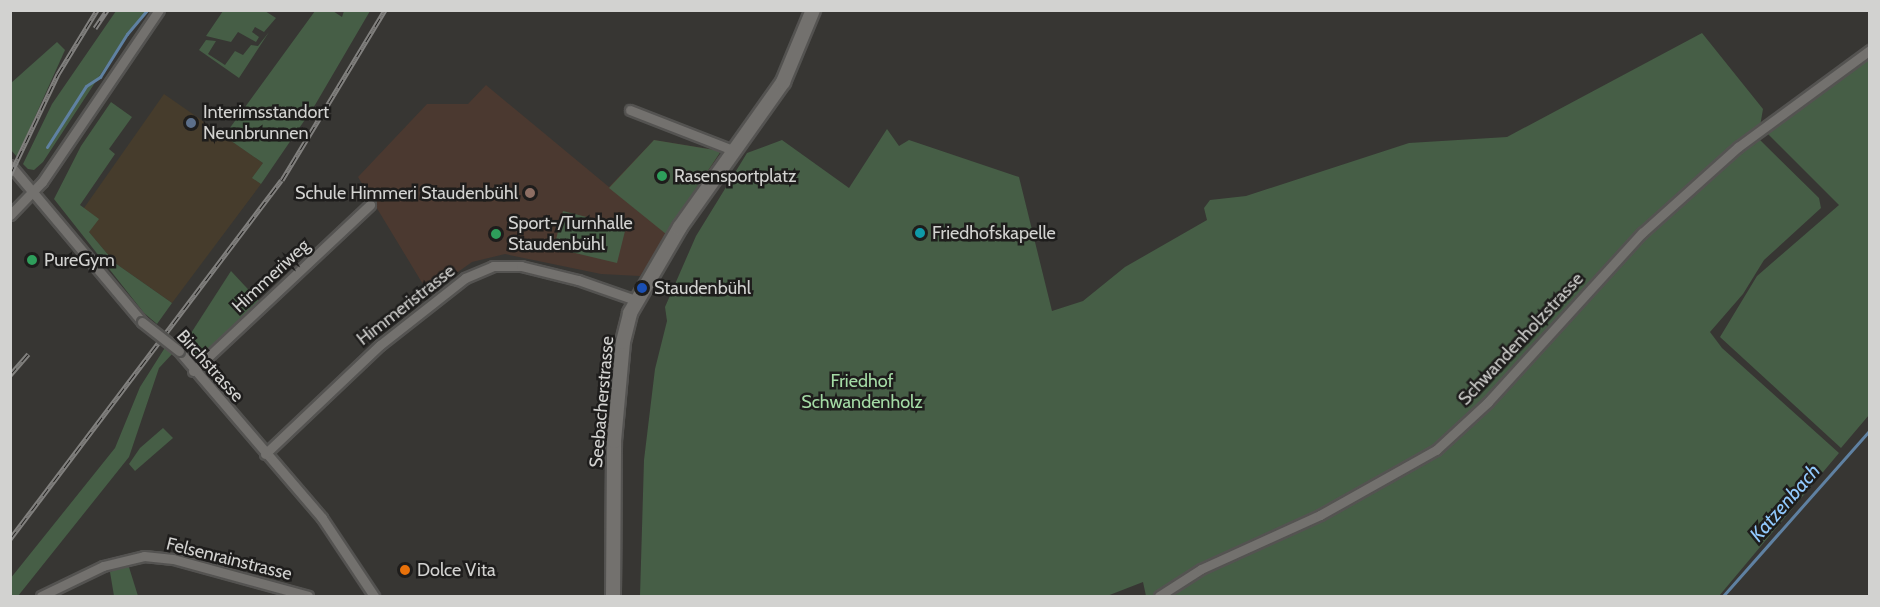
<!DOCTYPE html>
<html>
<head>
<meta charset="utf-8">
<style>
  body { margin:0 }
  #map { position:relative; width:1880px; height:607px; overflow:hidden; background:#373633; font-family:Cabin,sans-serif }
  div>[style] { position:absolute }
  .industrial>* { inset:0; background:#463c2c }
  .education>* { inset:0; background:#4b3930 }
  .green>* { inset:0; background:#465e46 }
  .stream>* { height:3px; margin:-1.5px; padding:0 1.5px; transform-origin:1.5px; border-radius:1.5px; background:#5f81a2 }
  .roads { filter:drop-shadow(2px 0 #545351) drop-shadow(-2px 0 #545351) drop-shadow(0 2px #545351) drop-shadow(0 -2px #545351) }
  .street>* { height:9px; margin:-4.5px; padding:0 4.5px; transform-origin:4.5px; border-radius:4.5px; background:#73716e }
  .secondary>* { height:14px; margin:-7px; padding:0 7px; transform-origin:7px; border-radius:7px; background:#73716e }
  .rail>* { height:5px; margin-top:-2.5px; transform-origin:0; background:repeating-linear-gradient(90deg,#1e1d1c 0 9px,#81807e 0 18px); box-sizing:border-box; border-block:2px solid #81807e }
  .bridges { filter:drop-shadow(2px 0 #545351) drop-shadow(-2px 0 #545351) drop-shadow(0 2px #545351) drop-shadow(0 -2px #545351) }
  .street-bridge>* { height:9px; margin:-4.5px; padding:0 4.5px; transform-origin:4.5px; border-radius:4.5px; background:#73716e }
  .dots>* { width:16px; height:16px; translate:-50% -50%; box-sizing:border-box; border:3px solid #1e1d1c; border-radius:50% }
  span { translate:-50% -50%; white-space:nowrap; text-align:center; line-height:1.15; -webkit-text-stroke:5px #1e1d1c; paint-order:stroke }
  .poi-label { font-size:18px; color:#d2d2d0 }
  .left { translate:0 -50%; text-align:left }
  .right { translate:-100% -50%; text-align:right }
  .street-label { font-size:18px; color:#d2d2d0 }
  .park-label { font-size:18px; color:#a4dba5 }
  .water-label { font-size:20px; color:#92cafe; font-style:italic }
  .frame { position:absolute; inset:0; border:12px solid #d2d2d0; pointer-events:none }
</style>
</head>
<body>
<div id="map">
  <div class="industrial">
    <i style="clip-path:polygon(164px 94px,263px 163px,253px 178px,261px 184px,172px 303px,115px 263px,89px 232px,84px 208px)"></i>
  </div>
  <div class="education">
    <i style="clip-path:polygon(486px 85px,609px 187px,654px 140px,721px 151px,640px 276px,601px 274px,505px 254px,472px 262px,430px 292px,421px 281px,358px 177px,427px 104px,468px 104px)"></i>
  </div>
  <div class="green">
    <i style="clip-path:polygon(116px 11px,149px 11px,123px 40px,43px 162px,34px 170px,28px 169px,23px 164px,52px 104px)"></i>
    <i style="clip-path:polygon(223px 11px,265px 11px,276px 18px,264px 32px,255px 27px,252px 32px,259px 37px,256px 42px,238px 32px,231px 42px,206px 36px)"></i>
    <i style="clip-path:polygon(315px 11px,333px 11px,342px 17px,344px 11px,370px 11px,315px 105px,261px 184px,252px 178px,263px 163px,224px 136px)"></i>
    <i style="clip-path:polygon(269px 32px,239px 78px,199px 50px,206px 40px,216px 41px,208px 54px,225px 65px,235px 51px,243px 55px,251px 45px,258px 46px)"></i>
    <i style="clip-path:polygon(1702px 33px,1763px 109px,1758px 138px,1819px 198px,1821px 208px,1764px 260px,1743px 294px,1710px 332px,1722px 348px,1839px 453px,1719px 596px,1146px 596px,1143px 582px,1107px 596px,640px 596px,644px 460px,655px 369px,667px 321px,665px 307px,696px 236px,747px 153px,782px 140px,849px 188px,887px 129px,899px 146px,909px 140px,1019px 177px,1052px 311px,1083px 301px,1125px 267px,1207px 220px,1204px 208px,1210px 200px,1246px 196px,1409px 143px,1507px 137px)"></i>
    <i style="clip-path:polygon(57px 42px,65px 50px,17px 157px,11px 150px,11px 83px)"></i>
    <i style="clip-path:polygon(1869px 57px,1869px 415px,1841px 448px,1720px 337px,1757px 276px,1839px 205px,1767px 133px)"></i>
    <i style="clip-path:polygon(111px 102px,132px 117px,109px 149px,115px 154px,80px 205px,99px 219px,89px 232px,115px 263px,172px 303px,157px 324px,144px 313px,54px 199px,81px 146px)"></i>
    <i style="clip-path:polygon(654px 140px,721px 151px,666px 234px,609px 188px)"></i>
    <i style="clip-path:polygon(563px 211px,626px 227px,617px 263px,554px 248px)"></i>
    <i style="clip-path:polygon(231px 271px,261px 303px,198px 361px,184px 344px)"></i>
    <i style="clip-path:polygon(166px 346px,174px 352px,159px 368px,129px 457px,18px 596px,11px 596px,10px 579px,115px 448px,140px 387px)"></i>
    <i style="clip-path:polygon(163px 428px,173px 438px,135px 471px,129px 464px,140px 448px)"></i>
    <i style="clip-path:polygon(128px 564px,138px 596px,114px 596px,110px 572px)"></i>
  </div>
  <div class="stream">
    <i style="left:47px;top:147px;width:72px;rotate:-57.4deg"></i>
    <i style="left:86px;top:86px;width:17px;rotate:-33deg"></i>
    <i style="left:100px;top:77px;width:51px;rotate:-57.9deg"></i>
    <i style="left:127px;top:34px;width:31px;rotate:-50deg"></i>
    <i style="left:1723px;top:596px;width:222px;rotate:-48.5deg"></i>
  </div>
  <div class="roads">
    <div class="street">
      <i style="left:630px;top:110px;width:113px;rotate:21.3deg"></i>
      <i style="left:10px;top:165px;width:205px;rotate:49.9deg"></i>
      <i style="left:10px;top:215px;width:46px;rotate:-45.9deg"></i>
      <i style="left:42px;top:182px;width:208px;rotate:-55.8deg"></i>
      <i style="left:179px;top:351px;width:220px;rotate:49.4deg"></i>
      <i style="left:322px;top:518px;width:94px;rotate:56.3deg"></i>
      <i style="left:193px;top:371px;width:243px;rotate:-43.2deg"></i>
      <i style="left:265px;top:454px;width:158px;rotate:-43.5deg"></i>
      <i style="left:380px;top:345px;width:108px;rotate:-38.2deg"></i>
      <i style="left:465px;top:278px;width:30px;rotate:-23deg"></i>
      <i style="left:493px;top:266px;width:28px"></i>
      <i style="left:521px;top:266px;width:59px;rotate:13.8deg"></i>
      <i style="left:578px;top:280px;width:60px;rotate:19.3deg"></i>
      <i style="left:41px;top:596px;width:69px;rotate:-25.8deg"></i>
      <i style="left:103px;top:566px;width:42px;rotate:-13.7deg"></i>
      <i style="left:144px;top:556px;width:29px;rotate:6deg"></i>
      <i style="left:173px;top:559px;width:140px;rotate:15.3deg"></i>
      <i style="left:1159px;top:596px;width:50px;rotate:-32.7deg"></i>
      <i style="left:1201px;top:569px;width:131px;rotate:-24.4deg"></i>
      <i style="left:1320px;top:515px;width:133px;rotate:-29.3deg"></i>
      <i style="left:1436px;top:450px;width:71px;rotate:-42.7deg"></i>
      <i style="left:1488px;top:402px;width:229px;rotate:-47.7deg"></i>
      <i style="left:1642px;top:233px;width:129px;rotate:-41.9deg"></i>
      <i style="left:1738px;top:147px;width:164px;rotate:-36.3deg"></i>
    </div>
    <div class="secondary">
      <i style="left:613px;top:596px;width:155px;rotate:-89.6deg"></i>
      <i style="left:614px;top:441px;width:99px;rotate:-84.8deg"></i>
      <i style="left:623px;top:342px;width:30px;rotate:-76deg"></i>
      <i style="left:630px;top:313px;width:99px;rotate:-59.8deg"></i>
      <i style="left:680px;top:227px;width:178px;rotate:-54.6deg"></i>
      <i style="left:783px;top:82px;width:78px;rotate:-67.4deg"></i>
    </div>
  </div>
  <div class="rail">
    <i style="left:95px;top:28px;width:22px;rotate:-56deg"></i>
    <i style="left:10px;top:175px;width:112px;rotate:-64.6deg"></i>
    <i style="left:58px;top:74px;width:75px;rotate:-58.6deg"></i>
    <i style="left:10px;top:375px;width:28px;rotate:-49deg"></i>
    <i style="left:10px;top:539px;width:450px;rotate:-52.9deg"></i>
    <i style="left:282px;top:180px;width:199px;rotate:-58.8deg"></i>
  </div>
  <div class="bridges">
    <div class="street-bridge">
      <i style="left:142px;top:322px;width:47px;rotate:38.1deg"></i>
    </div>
  </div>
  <div class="dots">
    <i style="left:191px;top:123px;background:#5c6f8a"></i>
    <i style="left:662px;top:176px;background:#2e9e5b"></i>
    <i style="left:530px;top:193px;background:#8d6e63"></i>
    <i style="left:920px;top:233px;background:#0f9aa8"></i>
    <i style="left:496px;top:234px;background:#2e9e5b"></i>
    <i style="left:32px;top:260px;background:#2e9e5b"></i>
    <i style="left:642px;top:288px;background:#1a4fb4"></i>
    <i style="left:405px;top:570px;background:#e8710a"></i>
  </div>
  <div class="poi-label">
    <span class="left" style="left:203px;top:123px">Interimsstandort<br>Neunbrunnen</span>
    <span class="left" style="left:674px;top:176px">Rasensportplatz</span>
    <span class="right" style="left:518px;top:193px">Schule Himmeri Staudenbühl</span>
    <span class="left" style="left:508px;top:234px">Sport-/Turnhalle<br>Staudenbühl</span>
    <span class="left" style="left:932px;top:233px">Friedhofskapelle</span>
    <span class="left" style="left:44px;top:260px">PureGym</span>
    <span class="left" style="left:654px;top:288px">Staudenbühl</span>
    <span class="left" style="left:417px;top:570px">Dolce Vita</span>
  </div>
  <div class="street-label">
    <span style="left:271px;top:276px;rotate:-43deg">Himmeriweg</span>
    <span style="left:406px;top:305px;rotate:-38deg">Himmeristrasse</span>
    <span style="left:1521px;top:339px;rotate:-47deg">Schwandenholzstrasse</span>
    <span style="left:210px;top:366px;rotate:48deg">Birchstrasse</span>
    <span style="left:602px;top:402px;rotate:-85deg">Seebacherstrasse</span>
    <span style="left:229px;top:559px;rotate:14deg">Felsenrainstrasse</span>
  </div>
  <div class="park-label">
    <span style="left:862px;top:392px">Friedhof<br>Schwandenholz</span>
  </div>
  <div class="water-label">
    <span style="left:1785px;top:503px;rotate:-49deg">Katzenbach</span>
  </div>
  <div class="frame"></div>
</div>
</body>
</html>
